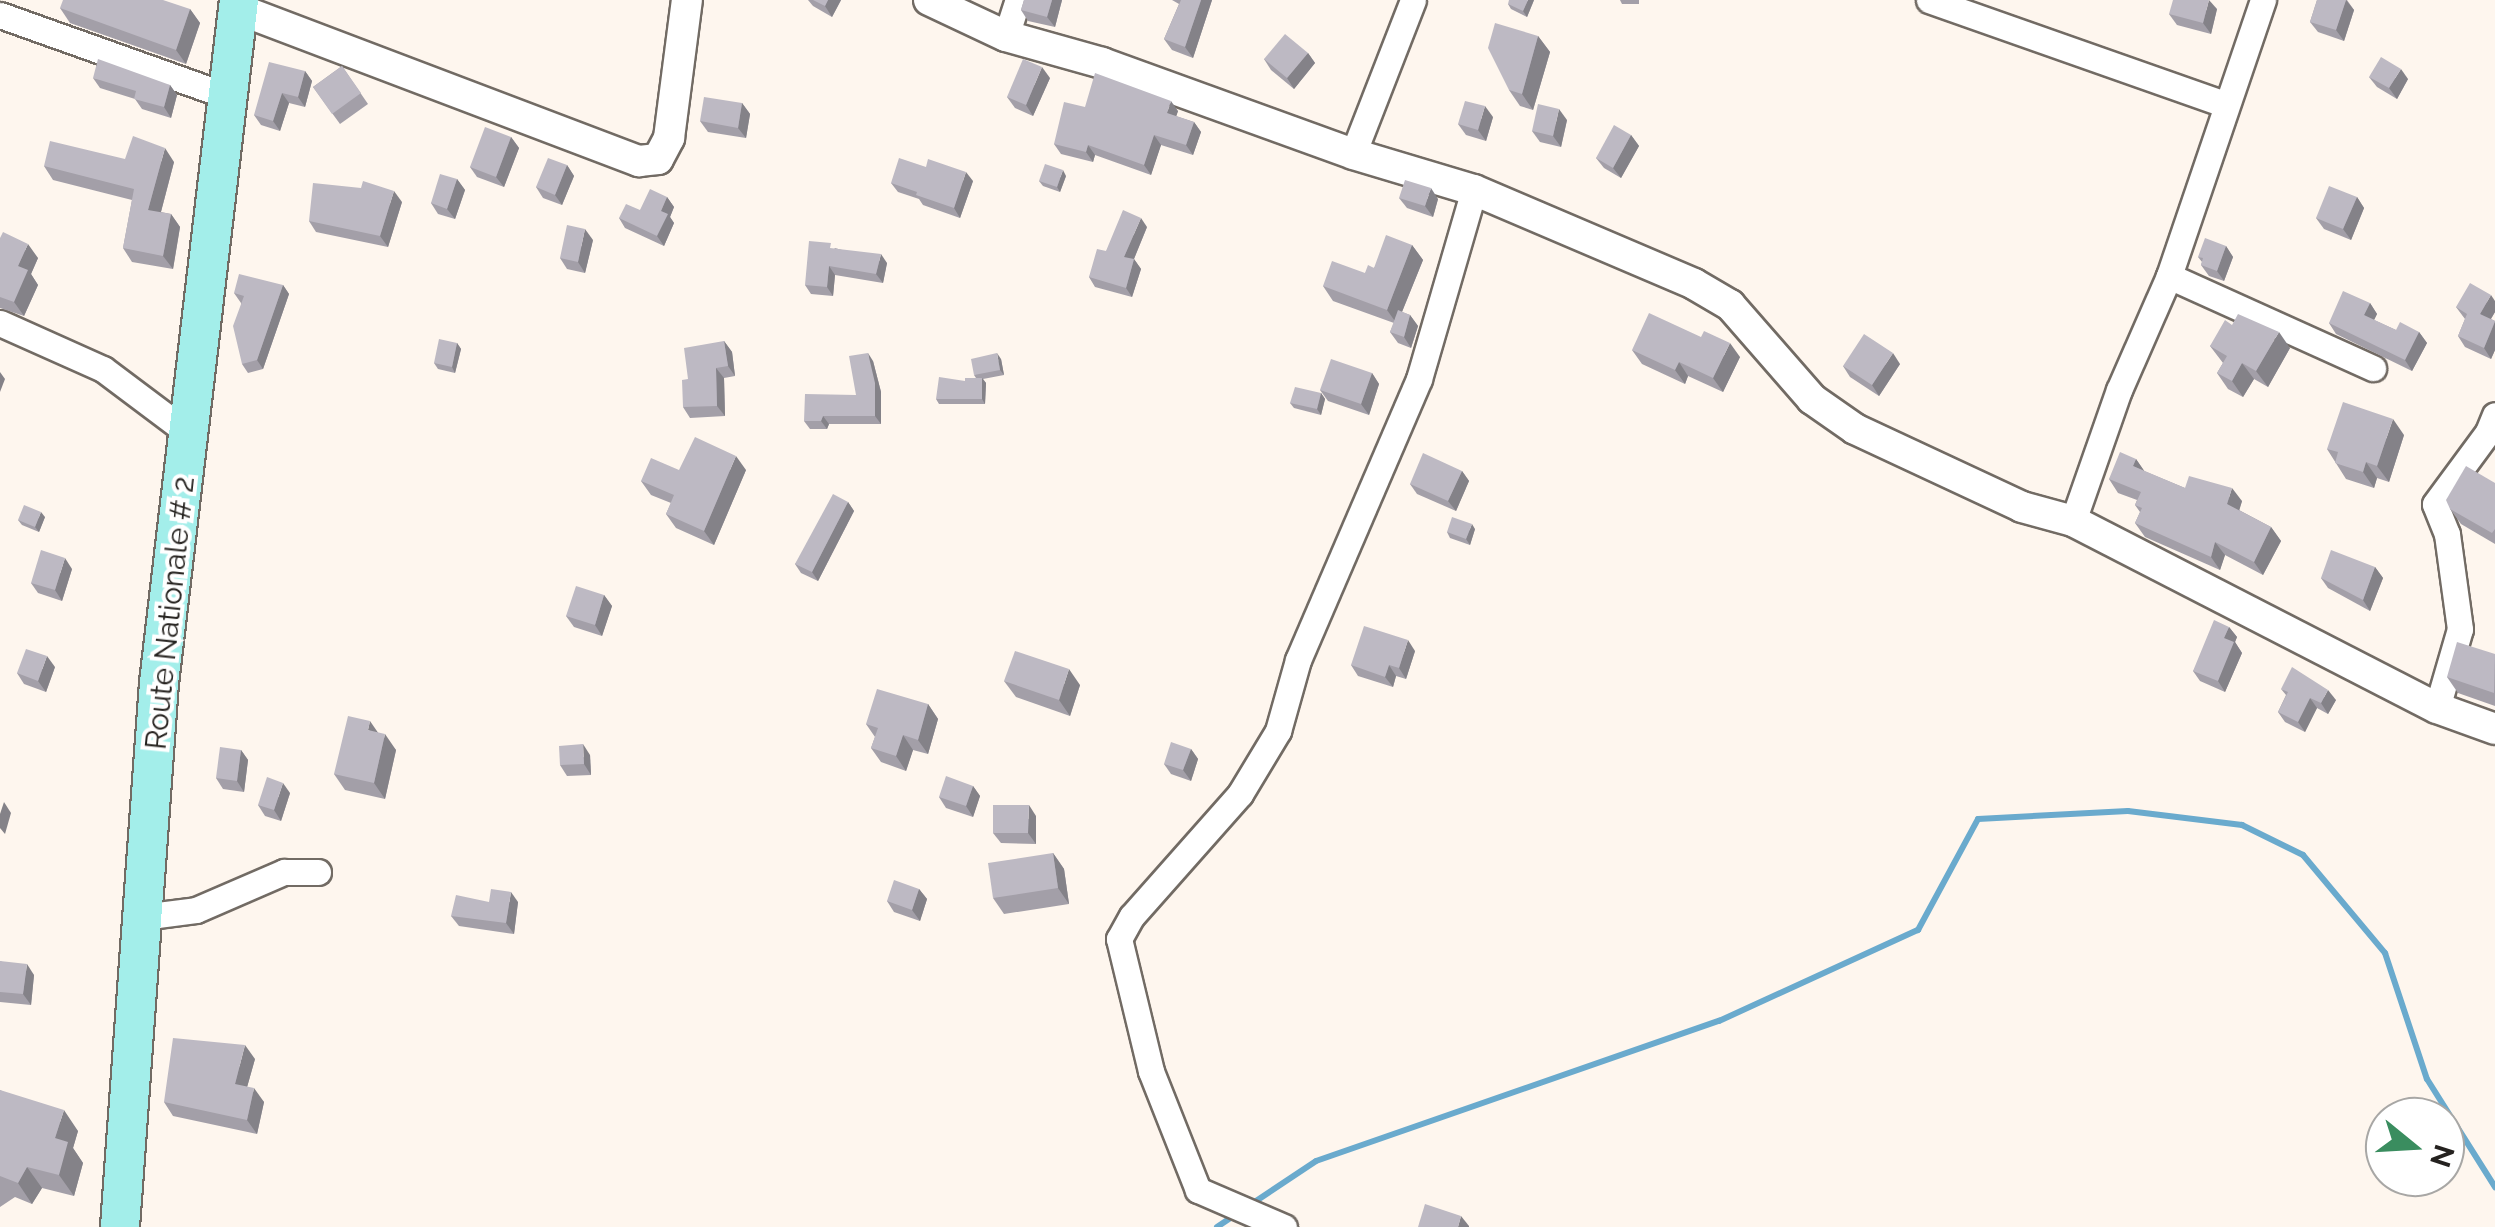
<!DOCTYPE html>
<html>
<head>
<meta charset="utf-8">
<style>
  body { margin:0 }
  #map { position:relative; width:2495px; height:1227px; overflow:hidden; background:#fef6ee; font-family:Raleway,sans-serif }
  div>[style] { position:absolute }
  .stream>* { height:6px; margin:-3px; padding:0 3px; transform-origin:3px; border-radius:3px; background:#6aaacd }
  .roads { filter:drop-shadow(2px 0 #726b64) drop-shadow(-2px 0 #726b64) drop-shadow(0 2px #726b64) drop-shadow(0 -2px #726b64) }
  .minor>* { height:25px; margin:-12.5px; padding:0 12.5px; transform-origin:12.5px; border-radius:12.5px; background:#fff }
  .tertiary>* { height:30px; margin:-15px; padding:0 15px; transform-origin:15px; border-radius:15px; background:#fff }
  .primary>* { height:38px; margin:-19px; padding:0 19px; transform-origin:19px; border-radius:19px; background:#a3eeea }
  .wall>* { inset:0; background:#a39fa8 }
  .shaded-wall>* { inset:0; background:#848288 }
  .building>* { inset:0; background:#bdb9c3 }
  span { translate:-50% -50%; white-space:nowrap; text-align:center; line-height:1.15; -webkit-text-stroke:8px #fff; paint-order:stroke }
  .street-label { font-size:30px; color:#25221f }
  .north { position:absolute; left:2365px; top:1097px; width:100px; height:100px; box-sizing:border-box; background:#fff; border:2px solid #a8a7a5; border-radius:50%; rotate:108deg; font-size:28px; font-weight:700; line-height:40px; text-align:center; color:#25221f }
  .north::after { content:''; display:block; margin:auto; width:35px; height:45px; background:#3a8d5f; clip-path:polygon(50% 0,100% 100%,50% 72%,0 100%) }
</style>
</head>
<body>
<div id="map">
  <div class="stream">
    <i style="left:1250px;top:1205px;width:79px;rotate:-33.7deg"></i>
    <i style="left:1316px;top:1161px;width:427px;rotate:-19.2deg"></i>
    <i style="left:1719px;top:1021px;width:219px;rotate:-24.6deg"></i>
    <i style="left:1918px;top:930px;width:126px;rotate:-61.6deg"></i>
    <i style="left:1978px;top:819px;width:150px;rotate:-3.1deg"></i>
    <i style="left:2128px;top:811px;width:115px;rotate:7deg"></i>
    <i style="left:2242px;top:825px;width:68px;rotate:26.2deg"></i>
    <i style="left:2303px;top:855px;width:128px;rotate:50.1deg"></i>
    <i style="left:2385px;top:953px;width:133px;rotate:71.6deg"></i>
    <i style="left:2427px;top:1079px;width:128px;rotate:57.8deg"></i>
    <i style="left:1217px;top:1227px;width:22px;rotate:-34deg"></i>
  </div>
  <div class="roads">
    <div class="minor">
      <i style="left:1929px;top:0;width:313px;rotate:19.4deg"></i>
      <i style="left:0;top:15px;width:244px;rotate:19.6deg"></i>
      <i style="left:1006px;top:36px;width:38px;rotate:-72deg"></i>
      <i style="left:1353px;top:154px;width:165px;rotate:-68.7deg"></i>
      <i style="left:2169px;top:276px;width:224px;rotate:24.3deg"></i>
      <i style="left:0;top:323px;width:113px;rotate:24.1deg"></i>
      <i style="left:103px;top:369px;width:110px;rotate:36.9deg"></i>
      <i style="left:2073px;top:521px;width:139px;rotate:-70.7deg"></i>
      <i style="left:2119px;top:390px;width:124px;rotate:-66.3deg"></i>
      <i style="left:2169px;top:276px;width:292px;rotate:-71.2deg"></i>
      <i style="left:2437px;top:708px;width:82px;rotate:-73.8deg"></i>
      <i style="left:2460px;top:629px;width:96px;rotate:-97.8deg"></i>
      <i style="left:2447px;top:534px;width:32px;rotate:-112deg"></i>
      <i style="left:2435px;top:504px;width:89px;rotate:-53.6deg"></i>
      <i style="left:2488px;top:432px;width:18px;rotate:-68deg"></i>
      <i style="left:142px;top:917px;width:54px;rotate:-7.4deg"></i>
      <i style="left:196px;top:910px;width:96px;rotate:-23.4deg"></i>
      <i style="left:284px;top:872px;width:34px"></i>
      <i style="left:1284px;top:1227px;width:94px;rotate:-156.7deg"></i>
      <i style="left:1198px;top:1190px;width:128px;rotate:-111.6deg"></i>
      <i style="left:1151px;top:1071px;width:136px;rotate:-103.6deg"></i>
      <i style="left:1119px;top:939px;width:26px;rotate:-61deg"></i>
      <i style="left:1132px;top:916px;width:163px;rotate:-48.5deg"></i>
      <i style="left:1240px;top:794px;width:74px;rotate:-58.9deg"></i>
      <i style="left:1278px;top:731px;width:74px;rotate:-74.3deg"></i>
      <i style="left:1298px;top:660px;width:306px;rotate:-66.7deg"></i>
      <i style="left:1419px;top:379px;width:197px;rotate:-73.8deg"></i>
    </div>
    <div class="tertiary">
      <i style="left:929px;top:0;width:85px;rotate:25.1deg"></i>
      <i style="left:1006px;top:36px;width:100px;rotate:15.7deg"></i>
      <i style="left:1102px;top:63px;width:267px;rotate:19.9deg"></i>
      <i style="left:1353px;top:154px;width:126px;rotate:16.6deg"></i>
      <i style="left:1474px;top:190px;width:239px;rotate:23.1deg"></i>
      <i style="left:1694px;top:284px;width:42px;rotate:30.3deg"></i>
      <i style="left:1730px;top:305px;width:125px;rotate:48.9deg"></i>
      <i style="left:1812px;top:399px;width:52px;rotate:34.9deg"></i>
      <i style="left:1855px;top:429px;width:184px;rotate:25deg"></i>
      <i style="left:2022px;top:507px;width:53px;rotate:15.4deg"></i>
      <i style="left:2073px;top:521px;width:409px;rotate:27.2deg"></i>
      <i style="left:2437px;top:708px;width:62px;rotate:19.9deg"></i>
      <i style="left:238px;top:9px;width:429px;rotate:20.8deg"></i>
      <i style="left:639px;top:161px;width:19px;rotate:-6deg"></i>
      <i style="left:658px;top:159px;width:24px;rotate:-62deg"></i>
      <i style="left:669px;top:138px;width:139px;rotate:-82.6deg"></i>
    </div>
    <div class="primary">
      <i style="left:120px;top:1227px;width:545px;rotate:-85.9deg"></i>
      <i style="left:159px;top:683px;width:688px;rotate:-83.32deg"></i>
    </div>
  </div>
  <div class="wall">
    <i style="clip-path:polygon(808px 0,841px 0,832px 17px,813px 6px)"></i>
    <i style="clip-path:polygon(1024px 0,1062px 0,1055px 27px,1028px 21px,1021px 10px)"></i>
    <i style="clip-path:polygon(1172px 0,1212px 0,1193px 58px,1172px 50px,1164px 39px,1179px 4px)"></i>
    <i style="clip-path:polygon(1534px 0,1527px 17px,1511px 9px,1508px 4px)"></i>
    <i style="clip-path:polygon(1620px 0,1639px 0,1639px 4px,1622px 4px)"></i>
    <i style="clip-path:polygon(2317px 0,2347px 0,2354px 10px,2344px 41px,2318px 32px,2310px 22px)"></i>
    <i style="clip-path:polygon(60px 8px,190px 9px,200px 23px,186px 64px,70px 23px)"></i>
    <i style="clip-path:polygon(2217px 9px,2211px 34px,2177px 25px,2169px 14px)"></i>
    <i style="clip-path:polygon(1538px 36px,1550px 52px,1533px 110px,1520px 106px,1509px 90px)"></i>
    <i style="clip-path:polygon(1308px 53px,1315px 63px,1294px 89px,1271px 70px,1264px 59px)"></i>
    <i style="clip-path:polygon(342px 66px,368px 104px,340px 124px,313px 87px)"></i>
    <i style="clip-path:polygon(305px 71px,312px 81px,305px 107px,289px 103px,280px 131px,261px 125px,254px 115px)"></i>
    <i style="clip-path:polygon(2369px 77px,2408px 79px,2397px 99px,2377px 87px)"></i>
    <i style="clip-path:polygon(93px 78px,170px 85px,177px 95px,171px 118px,142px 109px,135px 99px,100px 88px)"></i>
    <i style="clip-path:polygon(1050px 78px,1033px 116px,1015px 108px,1007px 97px)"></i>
    <i style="clip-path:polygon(742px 103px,750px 114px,746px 138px,708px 132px,700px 121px)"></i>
    <i style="clip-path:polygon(1085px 107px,1178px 111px,1176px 116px,1194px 122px,1201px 132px,1193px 155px,1161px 145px,1151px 175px,1095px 155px,1093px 162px,1061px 154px,1054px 144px)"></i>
    <i style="clip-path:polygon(1493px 117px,1486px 141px,1466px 135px,1458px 124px)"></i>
    <i style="clip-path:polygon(1567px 120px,1561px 147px,1540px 142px,1532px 131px)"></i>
    <i style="clip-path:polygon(1631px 135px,1639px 146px,1621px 178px,1604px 168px,1596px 158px)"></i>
    <i style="clip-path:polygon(511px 137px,519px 148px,504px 187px,477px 177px,470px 167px)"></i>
    <i style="clip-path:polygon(125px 159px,174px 162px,161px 212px,171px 214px,180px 227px,173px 269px,132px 262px,123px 248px,132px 200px,53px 180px,44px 166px)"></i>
    <i style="clip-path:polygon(567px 165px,574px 176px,562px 205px,543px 198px,536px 187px)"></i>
    <i style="clip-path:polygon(1066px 176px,1060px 192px,1043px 186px,1039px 181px)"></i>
    <i style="clip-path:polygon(457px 179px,465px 190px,455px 219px,438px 214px,431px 203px)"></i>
    <i style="clip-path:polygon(973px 181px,960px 218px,923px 205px,919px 199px,898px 192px,891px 183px)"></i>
    <i style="clip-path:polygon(667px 197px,674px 207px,670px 217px,674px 223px,664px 246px,625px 228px,619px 218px,640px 210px)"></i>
    <i style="clip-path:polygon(2357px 197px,2364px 208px,2351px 240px,2324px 229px,2316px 218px)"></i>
    <i style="clip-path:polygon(1399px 198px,1438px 199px,1433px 217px,1407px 208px)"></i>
    <i style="clip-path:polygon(402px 202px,388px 247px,316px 232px,309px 221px)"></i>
    <i style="clip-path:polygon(1147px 227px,1134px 259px,1141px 269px,1132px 297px,1095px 287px,1089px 277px,1106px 251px)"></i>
    <i style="clip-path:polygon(0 238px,38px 258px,31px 274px,38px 285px,24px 316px,0 308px)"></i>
    <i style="clip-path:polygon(593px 240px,585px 273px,567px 269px,560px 258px)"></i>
    <i style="clip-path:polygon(1412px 245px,1423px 260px,1402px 312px,1410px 315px,1418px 326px,1411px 348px,1398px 343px,1390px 332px,1394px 323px,1333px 301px,1323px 286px,1365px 273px)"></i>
    <i style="clip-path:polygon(2226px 246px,2233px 257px,2224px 281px,2209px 276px,2201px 265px,2202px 262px,2198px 257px)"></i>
    <i style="clip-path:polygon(835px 248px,887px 263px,883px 283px,835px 275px,833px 296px,811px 294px,805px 285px)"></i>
    <i style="clip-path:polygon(283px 285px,289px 294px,263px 369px,248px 373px,242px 364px,241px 303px,234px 293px)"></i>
    <i style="clip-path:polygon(2495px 301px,2495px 312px,2491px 319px,2495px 321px,2495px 350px,2491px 359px,2465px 347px,2458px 336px,2465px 319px,2456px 307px)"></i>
    <i style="clip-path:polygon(2370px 303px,2377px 314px,2374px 320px,2396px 330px,2419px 332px,2427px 343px,2412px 371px,2336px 334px,2329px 323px)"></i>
    <i style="clip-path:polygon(2232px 325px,2290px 348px,2268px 387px,2254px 379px,2243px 397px,2228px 389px,2217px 373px,2223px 363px,2210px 346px)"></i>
    <i style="clip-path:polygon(724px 341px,732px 352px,735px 376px,724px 378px,725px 416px,690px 418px,683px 407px,688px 379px)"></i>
    <i style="clip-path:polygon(457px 343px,461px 349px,455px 373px,438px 369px,434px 363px)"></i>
    <i style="clip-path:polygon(1632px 350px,1740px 357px,1723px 392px,1688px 376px,1685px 384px,1642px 364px)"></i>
    <i style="clip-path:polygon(1001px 359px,1004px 375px,983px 379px,986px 383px,985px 404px,939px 404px,936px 399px,965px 381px,976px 378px,974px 375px)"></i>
    <i style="clip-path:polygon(873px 361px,881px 392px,881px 424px,829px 424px,827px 429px,810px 429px,804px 421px,856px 395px)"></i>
    <i style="clip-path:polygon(1900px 364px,1879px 396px,1850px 377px,1843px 366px)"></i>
    <i style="clip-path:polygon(1372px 373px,1379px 384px,1369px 415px,1328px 401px,1320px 390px)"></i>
    <i style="clip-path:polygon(1321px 393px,1325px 399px,1321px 415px,1294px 408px,1290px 403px)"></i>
    <i style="clip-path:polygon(2404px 435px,2389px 482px,2377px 478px,2374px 488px,2346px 479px,2327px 449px)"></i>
    <i style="clip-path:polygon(2136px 459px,2144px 471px,2185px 488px,2242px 501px,2239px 510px,2271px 527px,2281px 541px,2263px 575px,2225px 555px,2220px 570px,2145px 537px,2135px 523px,2140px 512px,2135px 505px,2137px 500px,2118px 493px,2109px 479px)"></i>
    <i style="clip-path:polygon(679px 470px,746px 470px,714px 545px,676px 528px,666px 514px,671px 503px,651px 495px,641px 481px)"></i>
    <i style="clip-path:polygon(1462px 471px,1469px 481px,1456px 511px,1417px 494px,1410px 484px)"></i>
    <i style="clip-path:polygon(2495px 483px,2495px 544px,2461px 524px,2450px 509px)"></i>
    <i style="clip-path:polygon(848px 502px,854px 511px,818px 581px,801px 573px,795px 564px)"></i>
    <i style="clip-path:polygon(45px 517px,39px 532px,22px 525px,18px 520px)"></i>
    <i style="clip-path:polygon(1475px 529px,1470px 545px,1450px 538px,1447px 532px)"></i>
    <i style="clip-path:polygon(2375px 567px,2383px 578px,2370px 611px,2328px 588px,2321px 578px)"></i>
    <i style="clip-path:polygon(72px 569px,62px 601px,38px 593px,31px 583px)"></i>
    <i style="clip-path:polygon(604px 595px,612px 606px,602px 636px,574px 627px,566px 616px)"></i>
    <i style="clip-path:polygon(2229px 627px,2237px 637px,2235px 642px,2242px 653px,2225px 692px,2200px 681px,2193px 671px)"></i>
    <i style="clip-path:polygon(1415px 651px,1406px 679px,1396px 676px,1393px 687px,1358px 676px,1351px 665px)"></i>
    <i style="clip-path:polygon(2495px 654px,2495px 706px,2458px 693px,2447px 677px)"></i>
    <i style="clip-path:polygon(55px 667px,46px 692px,24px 684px,17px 673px)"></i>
    <i style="clip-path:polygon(1004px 681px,1080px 685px,1070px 716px,1016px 697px)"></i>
    <i style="clip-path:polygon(2281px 689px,2336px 700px,2328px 714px,2317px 708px,2305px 732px,2285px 722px,2278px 712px,2286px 695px)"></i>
    <i style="clip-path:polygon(928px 704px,938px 719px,928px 754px,913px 750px,906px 771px,881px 762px,871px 748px,875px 737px,866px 724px)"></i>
    <i style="clip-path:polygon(378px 733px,396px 750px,385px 799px,345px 790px,334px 774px)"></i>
    <i style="clip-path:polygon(1191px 749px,1198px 759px,1191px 781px,1171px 774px,1164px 764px)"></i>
    <i style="clip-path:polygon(241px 750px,248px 760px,244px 792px,223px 789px,216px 778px)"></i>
    <i style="clip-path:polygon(590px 755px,591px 775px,567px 776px,560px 765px)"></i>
    <i style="clip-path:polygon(973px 786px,980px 796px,973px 817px,946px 808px,939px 797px)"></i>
    <i style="clip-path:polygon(290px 793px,281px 821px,265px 816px,258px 805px)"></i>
    <i style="clip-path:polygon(1036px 816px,1036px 844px,1001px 843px,993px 833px)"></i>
    <i style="clip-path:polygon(1053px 853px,1064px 869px,1069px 904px,1004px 914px,993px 898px)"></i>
    <i style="clip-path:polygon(919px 889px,927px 899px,920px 921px,894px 912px,887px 901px)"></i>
    <i style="clip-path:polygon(489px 902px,518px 902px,514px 934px,459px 926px,451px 916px)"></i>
    <i style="clip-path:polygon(0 961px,34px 975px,31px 1005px,0 1002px)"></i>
    <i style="clip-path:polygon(255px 1059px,247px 1087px,264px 1102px,257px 1134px,173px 1116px,164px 1102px)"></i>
    <i style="clip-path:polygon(0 1090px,78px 1131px,73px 1148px,83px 1163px,74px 1196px,42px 1188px,32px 1204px,15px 1197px,0 1207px)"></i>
  </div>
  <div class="shaded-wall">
    <i style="clip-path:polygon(828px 0,841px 0,832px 17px,825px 6px)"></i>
    <i style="clip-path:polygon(1052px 0,1062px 0,1055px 27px,1047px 17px)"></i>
    <i style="clip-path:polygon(1201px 0,1212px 0,1193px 58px,1185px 47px)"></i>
    <i style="clip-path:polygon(1528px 0,1534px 0,1527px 17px,1523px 11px)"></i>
    <i style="clip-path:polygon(2209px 0,2217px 9px,2211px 34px,2203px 23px)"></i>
    <i style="clip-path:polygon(2346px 0,2354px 10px,2344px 41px,2336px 30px)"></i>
    <i style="clip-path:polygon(190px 9px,200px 23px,186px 64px,176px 50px)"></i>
    <i style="clip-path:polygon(1538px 36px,1550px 52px,1533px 110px,1522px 94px)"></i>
    <i style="clip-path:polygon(1308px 53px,1315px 63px,1294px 89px,1287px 78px)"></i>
    <i style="clip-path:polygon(1042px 67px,1050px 78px,1033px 116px,1026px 105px)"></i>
    <i style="clip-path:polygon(2401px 69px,2408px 79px,2397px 99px,2389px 88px)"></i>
    <i style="clip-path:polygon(305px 71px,312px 81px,305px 107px,298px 97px)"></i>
    <i style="clip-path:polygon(170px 85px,177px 95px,171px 118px,164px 107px)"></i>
    <i style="clip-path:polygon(282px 93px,289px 103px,280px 131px,273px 121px)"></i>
    <i style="clip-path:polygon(1171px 101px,1178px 111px,1174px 123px,1167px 113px)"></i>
    <i style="clip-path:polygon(742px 103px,750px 114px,746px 138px,738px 128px)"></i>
    <i style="clip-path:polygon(1485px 106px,1493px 117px,1486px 141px,1478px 130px)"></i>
    <i style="clip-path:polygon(1559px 109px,1567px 120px,1561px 147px,1553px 136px)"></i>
    <i style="clip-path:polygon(1194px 122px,1201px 132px,1193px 155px,1186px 145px)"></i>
    <i style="clip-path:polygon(1154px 135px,1161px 145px,1151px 175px,1144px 165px)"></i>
    <i style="clip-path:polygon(1631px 135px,1639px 146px,1621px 178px,1613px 168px)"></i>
    <i style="clip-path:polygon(511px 137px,519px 148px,504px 187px,496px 177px)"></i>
    <i style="clip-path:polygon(1088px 145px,1095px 155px,1093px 162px,1086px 152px)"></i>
    <i style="clip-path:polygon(165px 148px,174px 162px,158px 223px,148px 210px)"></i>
    <i style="clip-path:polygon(567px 165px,574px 176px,562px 205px,555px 195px)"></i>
    <i style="clip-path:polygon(1063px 170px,1066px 176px,1060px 192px,1057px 187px)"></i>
    <i style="clip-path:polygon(966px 172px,973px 181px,960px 218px,954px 208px)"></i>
    <i style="clip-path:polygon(457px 179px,465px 190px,455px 219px,447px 209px)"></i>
    <i style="clip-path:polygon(1431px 188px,1438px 199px,1433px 217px,1425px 206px)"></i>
    <i style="clip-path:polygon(394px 191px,402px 202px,388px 247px,380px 236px)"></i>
    <i style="clip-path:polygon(667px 197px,674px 207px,670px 217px,674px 223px,664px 246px,657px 236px,661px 211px)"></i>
    <i style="clip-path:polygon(2357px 197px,2364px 208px,2351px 240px,2343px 229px)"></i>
    <i style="clip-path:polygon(171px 214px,180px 227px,173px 269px,163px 256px)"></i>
    <i style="clip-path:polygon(1141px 218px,1147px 227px,1131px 266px,1124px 257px)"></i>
    <i style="clip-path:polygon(585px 229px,593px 240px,585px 273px,578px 262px)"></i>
    <i style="clip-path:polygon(28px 244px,38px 258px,31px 274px,38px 285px,24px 316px,14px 302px,18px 266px)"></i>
    <i style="clip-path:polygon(1412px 245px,1423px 260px,1397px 324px,1387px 310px)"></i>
    <i style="clip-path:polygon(2226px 246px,2233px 257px,2224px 281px,2217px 271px)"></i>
    <i style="clip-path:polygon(881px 254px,887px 263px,883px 283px,876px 274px)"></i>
    <i style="clip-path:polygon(1134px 259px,1141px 269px,1132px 297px,1126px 288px)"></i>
    <i style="clip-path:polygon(829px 266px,835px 275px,833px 296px,827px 287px)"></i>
    <i style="clip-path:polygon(283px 285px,289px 294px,263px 369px,257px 360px)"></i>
    <i style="clip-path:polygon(2491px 295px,2495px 301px,2495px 312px,2487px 325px,2480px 314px)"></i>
    <i style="clip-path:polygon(2370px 303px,2377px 314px,2371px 326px,2364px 315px)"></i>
    <i style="clip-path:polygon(1410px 315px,1418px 326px,1411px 348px,1404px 337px)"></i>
    <i style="clip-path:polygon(2495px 322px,2495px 350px,2491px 359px,2484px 348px)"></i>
    <i style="clip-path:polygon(2279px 332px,2290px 348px,2268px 387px,2256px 371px)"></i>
    <i style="clip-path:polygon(2419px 332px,2427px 343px,2412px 371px,2405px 360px)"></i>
    <i style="clip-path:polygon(724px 341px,732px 352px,735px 376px,728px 366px)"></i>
    <i style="clip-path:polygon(457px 343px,461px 349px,455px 373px,452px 367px)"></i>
    <i style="clip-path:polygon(1730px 343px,1740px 357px,1723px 392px,1713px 378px)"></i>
    <i style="clip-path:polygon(868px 353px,873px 361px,881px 392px,881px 424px,875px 416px)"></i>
    <i style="clip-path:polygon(997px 353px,1001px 359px,1004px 375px,1000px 370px)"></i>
    <i style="clip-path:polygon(1893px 353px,1900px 364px,1879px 396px,1872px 385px)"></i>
    <i style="clip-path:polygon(1679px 362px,1688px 376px,1685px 384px,1675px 370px)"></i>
    <i style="clip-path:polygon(2242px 363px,2254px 379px,2243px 397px,2232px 381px)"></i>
    <i style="clip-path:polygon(716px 368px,724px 378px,725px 416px,717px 406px)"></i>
    <i style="clip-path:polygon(0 372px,5px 379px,0 392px)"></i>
    <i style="clip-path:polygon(1372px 373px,1379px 384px,1369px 415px,1361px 404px)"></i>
    <i style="clip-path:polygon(982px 378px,986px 383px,985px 404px,982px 399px)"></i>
    <i style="clip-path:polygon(1321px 393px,1325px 399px,1321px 415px,1317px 409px)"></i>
    <i style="clip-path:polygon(823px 416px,829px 424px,827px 429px,821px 421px)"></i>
    <i style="clip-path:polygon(2393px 419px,2404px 435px,2389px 482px,2377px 466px)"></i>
    <i style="clip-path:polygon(736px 456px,746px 470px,714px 545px,704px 531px)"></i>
    <i style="clip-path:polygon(2136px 459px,2145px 472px,2133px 466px)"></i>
    <i style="clip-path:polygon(2366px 462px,2377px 478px,2374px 488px,2363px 472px)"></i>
    <i style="clip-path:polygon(1462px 471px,1469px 481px,1456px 511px,1448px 501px)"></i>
    <i style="clip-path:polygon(2232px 488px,2242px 501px,2237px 518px,2227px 504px)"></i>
    <i style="clip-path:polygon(848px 502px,854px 511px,818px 581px,812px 572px)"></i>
    <i style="clip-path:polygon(41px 512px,45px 517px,39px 532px,35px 527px)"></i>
    <i style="clip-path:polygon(1472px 524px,1475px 529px,1470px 545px,1466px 539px)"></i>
    <i style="clip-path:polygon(2271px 527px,2281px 541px,2263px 575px,2254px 562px)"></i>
    <i style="clip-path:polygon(2215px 542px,2225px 555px,2220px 570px,2211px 557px)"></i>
    <i style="clip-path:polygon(65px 558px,72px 569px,62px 601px,55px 590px)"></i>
    <i style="clip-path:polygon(2375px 567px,2383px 578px,2370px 611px,2363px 600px)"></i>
    <i style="clip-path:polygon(604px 595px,612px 606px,602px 636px,595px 625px)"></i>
    <i style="clip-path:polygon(2229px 627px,2237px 637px,2235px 642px,2242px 653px,2225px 692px,2218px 681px,2224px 638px)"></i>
    <i style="clip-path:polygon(1408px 640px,1415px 651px,1406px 679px,1399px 668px)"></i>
    <i style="clip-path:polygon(47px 656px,55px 667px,46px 692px,38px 681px)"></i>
    <i style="clip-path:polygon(1389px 665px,1396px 676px,1393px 687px,1385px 677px)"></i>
    <i style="clip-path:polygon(1069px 669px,1080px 685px,1070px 716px,1059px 700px)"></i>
    <i style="clip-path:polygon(2328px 690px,2336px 700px,2328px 714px,2321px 703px)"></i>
    <i style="clip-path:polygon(2310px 698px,2317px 708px,2305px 732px,2298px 722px)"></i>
    <i style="clip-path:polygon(928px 704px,938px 719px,928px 754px,918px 740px)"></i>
    <i style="clip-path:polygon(370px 721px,381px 737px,368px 730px)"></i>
    <i style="clip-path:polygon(385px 734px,396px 750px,385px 799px,374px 783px)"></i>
    <i style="clip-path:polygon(903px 735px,913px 750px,906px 771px,896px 756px)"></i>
    <i style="clip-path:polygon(583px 744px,590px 755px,591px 775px,584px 764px)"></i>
    <i style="clip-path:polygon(1191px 749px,1198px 759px,1191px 781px,1183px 770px)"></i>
    <i style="clip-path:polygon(241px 750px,248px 760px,244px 792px,237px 781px)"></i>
    <i style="clip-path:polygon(283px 783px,290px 793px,281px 821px,274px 810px)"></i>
    <i style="clip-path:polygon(973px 786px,980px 796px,973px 817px,966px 806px)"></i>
    <i style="clip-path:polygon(4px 802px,11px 813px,5px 834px,0 828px,0 814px)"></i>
    <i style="clip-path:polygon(1029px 805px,1036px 816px,1036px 844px,1028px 833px)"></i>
    <i style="clip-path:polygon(1053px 853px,1064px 869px,1069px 904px,1058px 888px)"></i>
    <i style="clip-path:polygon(919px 889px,927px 899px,920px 921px,912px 910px)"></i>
    <i style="clip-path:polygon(511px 892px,518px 902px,514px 934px,506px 923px)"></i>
    <i style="clip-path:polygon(27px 964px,34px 975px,31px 1005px,23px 994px)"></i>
    <i style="clip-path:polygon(245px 1045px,255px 1059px,244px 1098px,235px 1084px)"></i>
    <i style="clip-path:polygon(254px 1088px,264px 1102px,257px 1134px,247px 1120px)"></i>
    <i style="clip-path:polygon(64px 1110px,78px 1131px,73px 1148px,83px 1163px,74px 1196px,59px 1175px,55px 1138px)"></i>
    <i style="clip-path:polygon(27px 1167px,42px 1188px,32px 1204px,18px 1183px)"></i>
    <i style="clip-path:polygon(1461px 1216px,1469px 1226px,1469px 1227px,1458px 1227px)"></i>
  </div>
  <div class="building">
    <i style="clip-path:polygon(63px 0,163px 0,190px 9px,176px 50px,60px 8px)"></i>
    <i style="clip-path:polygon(813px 0,828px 0,825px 6px)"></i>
    <i style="clip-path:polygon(1024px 0,1052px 0,1047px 17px,1021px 10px)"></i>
    <i style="clip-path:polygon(1181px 0,1201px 0,1185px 47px,1164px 39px)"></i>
    <i style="clip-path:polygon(1509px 0,1528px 0,1523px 11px,1508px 4px)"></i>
    <i style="clip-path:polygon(2173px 0,2209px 0,2203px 23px,2169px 14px)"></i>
    <i style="clip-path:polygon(2317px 0,2346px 0,2336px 30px,2310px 22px)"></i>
    <i style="clip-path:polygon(1495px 23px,1538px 36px,1522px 94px,1509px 90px,1488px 48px)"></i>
    <i style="clip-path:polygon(1285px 34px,1308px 53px,1287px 78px,1264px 59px)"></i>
    <i style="clip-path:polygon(2381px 57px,2401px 69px,2389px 88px,2369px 77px)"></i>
    <i style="clip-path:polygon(98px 59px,170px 85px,164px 107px,134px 99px,136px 91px,93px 78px)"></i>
    <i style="clip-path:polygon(1023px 59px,1042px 67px,1026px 105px,1007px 97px)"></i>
    <i style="clip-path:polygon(269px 62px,305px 71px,298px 97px,282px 93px,273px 121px,254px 115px)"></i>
    <i style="clip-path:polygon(342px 66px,361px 93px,332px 114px,313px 87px)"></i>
    <i style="clip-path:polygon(1095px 73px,1171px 101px,1167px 113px,1194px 122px,1186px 145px,1154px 135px,1144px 165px,1088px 145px,1086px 152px,1054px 144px,1064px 102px,1085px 107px)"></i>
    <i style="clip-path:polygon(704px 97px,742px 103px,738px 128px,700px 121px)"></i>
    <i style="clip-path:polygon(1465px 101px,1485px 106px,1478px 130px,1458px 124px)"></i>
    <i style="clip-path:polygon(1538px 104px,1559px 109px,1553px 136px,1532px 131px)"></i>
    <i style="clip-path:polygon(1614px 125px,1631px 135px,1613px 168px,1596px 158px)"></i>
    <i style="clip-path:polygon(485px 127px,511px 137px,496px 177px,470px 167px)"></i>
    <i style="clip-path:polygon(133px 136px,165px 148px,148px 210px,171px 214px,163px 256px,123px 248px,134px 189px,44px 166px,50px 141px,125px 159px)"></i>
    <i style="clip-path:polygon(548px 158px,567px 165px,555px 195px,536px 187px)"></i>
    <i style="clip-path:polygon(899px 158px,926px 167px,928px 159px,966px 172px,954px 208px,916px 195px,917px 192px,891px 183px)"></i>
    <i style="clip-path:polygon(1045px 164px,1063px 170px,1057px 187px,1039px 181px)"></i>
    <i style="clip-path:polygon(440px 174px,457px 179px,447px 209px,431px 203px)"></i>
    <i style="clip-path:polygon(1405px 180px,1431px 188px,1425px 206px,1399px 198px)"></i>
    <i style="clip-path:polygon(363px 181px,394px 191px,380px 236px,309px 221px,313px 183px,361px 188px)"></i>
    <i style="clip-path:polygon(2329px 186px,2357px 197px,2343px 229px,2316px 218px)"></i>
    <i style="clip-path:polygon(650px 189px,667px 197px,661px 211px,668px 214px,657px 236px,619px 218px,626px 204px,640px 210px)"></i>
    <i style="clip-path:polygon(1123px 210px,1141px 218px,1124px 257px,1134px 259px,1126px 288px,1089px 277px,1097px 249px,1106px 251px)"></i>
    <i style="clip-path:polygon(567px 225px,585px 229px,578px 262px,560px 258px)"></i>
    <i style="clip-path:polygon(3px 232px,28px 244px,18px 266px,28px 270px,14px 302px,0 297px,0 238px)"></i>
    <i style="clip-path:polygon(1386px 235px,1412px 245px,1387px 310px,1323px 286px,1332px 261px,1365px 273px,1368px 265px,1374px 268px)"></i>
    <i style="clip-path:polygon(2205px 238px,2226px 246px,2217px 271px,2201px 265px,2203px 258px,2198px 257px)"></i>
    <i style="clip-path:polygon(809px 241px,831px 243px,830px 248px,881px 254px,876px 274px,829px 266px,827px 287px,805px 285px)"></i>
    <i style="clip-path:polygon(239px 274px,283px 285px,257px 360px,242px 364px,233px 326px,244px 296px,234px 293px)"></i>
    <i style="clip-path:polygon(2470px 283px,2491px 295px,2480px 314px,2495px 321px,2484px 348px,2458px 336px,2467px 314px,2456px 307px)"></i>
    <i style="clip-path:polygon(2343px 291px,2370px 303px,2364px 315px,2396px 330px,2400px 322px,2419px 332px,2405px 360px,2329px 323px)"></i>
    <i style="clip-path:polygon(1398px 310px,1410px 315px,1404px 337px,1390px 332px)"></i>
    <i style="clip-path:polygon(1649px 313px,1701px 337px,1704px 331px,1730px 343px,1713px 378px,1679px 362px,1675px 370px,1632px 350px)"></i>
    <i style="clip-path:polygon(2238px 314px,2279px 332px,2256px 371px,2242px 363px,2232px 381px,2217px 373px,2227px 356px,2210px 346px,2225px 320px,2232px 325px)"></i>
    <i style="clip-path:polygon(1864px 334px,1893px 353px,1872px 385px,1843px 366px)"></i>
    <i style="clip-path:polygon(439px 339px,457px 343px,452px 367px,434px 363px)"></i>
    <i style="clip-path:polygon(724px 341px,728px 366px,716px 368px,717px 406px,683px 407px,682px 380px,688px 379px,684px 348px)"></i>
    <i style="clip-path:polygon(868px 353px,875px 383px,875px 416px,823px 416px,821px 421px,804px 421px,805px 394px,856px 395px,849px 356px)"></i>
    <i style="clip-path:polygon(997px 353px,1000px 370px,974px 375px,971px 359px)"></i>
    <i style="clip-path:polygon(1331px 359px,1372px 373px,1361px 404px,1320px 390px)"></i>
    <i style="clip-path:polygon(939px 377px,965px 381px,965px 378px,982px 378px,982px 399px,936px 399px)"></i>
    <i style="clip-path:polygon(1295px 387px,1321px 393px,1317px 409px,1290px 403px)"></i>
    <i style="clip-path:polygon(2343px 402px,2393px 419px,2377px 466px,2366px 462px,2363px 472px,2335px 463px,2338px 452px,2327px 449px)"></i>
    <i style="clip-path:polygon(695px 437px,736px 456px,704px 531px,666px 514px,674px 495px,641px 481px,651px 458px,679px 470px)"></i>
    <i style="clip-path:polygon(2120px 452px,2136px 459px,2133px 466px,2185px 488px,2189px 476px,2232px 488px,2227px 504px,2271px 527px,2254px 562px,2215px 542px,2211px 557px,2135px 523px,2142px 508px,2135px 505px,2141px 492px,2109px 479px)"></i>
    <i style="clip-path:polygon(1423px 453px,1462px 471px,1448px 501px,1410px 484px)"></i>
    <i style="clip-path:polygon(2466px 466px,2495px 483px,2495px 529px,2492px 533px,2450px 509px,2446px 500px)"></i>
    <i style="clip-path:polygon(833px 494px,848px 502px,812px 572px,795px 564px)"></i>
    <i style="clip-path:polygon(24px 505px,41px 512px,35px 527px,18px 520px)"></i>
    <i style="clip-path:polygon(1452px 517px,1472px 524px,1466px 539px,1447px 532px)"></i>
    <i style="clip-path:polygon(41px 550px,65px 558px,55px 590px,31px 583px)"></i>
    <i style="clip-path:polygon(2331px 550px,2375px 567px,2363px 600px,2321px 578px)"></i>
    <i style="clip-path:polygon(576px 586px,604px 595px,595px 625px,566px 616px)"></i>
    <i style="clip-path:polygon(2214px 620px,2229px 627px,2224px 638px,2234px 642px,2218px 681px,2193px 671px)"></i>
    <i style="clip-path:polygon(1364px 626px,1408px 640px,1399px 668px,1389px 665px,1385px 677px,1351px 665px)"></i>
    <i style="clip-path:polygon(2457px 642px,2495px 654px,2494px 693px,2447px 677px)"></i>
    <i style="clip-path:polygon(26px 649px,47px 656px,38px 681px,17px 673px)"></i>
    <i style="clip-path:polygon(1015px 651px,1069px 669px,1059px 700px,1004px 681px)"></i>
    <i style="clip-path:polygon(2292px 667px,2328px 690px,2321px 703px,2310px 698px,2298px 722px,2278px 712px,2288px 692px,2281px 689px)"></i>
    <i style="clip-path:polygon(877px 689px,928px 704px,918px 740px,903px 735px,896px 756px,871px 748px,878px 728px,866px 724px)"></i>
    <i style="clip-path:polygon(348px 716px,370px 721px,368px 730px,385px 734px,374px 783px,334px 774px)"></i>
    <i style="clip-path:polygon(1171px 742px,1191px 749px,1183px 770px,1164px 764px)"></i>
    <i style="clip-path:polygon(583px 744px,584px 764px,560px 765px,559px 746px)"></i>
    <i style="clip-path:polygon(220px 747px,241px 750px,237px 781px,216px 778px)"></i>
    <i style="clip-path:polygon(946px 776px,973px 786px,966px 806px,939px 797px)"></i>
    <i style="clip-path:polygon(267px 777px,283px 783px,274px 810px,258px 805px)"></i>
    <i style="clip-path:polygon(993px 805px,1029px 805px,1028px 833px,993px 833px)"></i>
    <i style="clip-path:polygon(1053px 853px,1058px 888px,993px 898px,988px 863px)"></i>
    <i style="clip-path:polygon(894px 880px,919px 889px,912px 910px,887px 901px)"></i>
    <i style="clip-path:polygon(491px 889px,511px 892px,506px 923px,451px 916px,456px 895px,489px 902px)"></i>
    <i style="clip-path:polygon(0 961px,27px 964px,23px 994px,0 992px)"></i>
    <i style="clip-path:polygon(173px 1038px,245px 1045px,235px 1084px,254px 1088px,247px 1120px,164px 1102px)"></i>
    <i style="clip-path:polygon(0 1090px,64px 1110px,55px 1138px,68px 1142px,59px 1175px,27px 1167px,18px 1183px,0 1176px)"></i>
    <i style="clip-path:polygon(1425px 1204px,1461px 1216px,1458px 1227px,1418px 1227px)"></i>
  </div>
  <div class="street-label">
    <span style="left:170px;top:613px;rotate:-84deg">Route Nationale # 2</span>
  </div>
  <div class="north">N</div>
</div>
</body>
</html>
